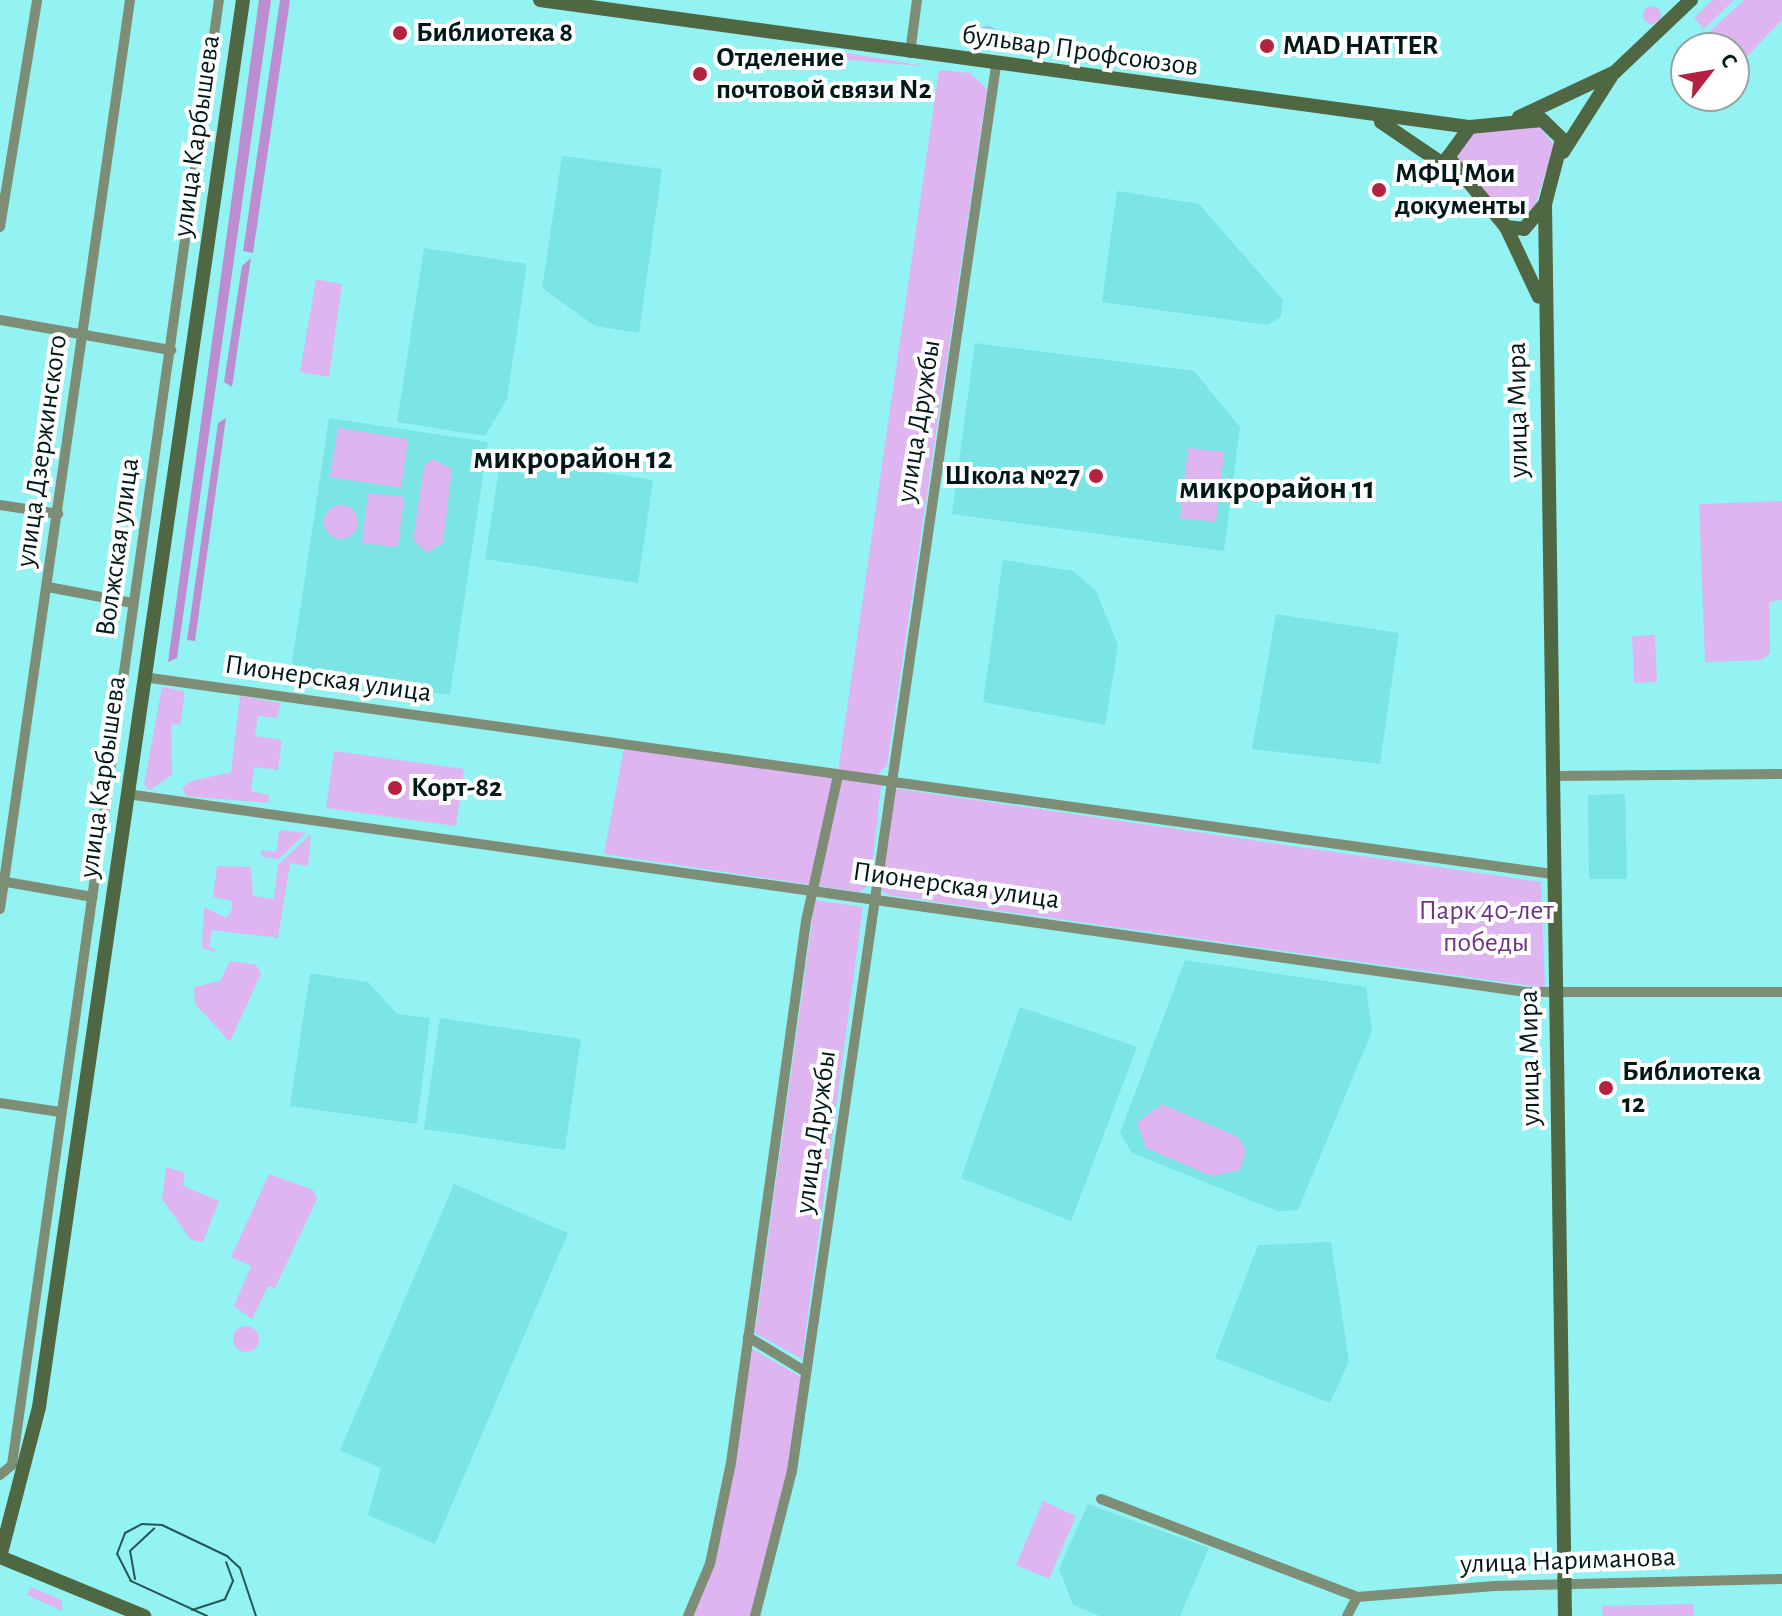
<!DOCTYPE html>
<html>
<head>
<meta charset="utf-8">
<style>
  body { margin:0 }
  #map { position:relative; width:1782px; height:1616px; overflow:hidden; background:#93f3f3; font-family:"Alegreya Sans",sans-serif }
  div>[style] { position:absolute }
  .built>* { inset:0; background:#7be4e4 }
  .green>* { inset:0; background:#deb5f1 }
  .round { border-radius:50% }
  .forest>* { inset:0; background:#bc8dd0 }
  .water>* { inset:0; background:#9ac2f6 }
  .street>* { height:10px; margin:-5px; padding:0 5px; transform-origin:5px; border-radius:5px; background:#7e8e76 }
  .secondary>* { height:14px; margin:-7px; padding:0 7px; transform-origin:7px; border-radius:7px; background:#4f6743 }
  .tram>* { height:2px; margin:-1px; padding:0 1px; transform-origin:1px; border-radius:1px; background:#295555 }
  .dots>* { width:22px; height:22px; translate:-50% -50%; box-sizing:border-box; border:4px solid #fff; border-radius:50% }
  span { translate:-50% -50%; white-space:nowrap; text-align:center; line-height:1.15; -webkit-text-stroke:8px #fff; paint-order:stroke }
  .poi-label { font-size:28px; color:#001818; font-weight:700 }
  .left { translate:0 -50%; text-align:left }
  .right { translate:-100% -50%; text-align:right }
  .street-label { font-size:28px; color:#001818 }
  .park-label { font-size:28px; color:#6c3383 }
  .quarter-label { font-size:32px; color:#001818; font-weight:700 }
  .north { position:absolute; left:1670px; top:32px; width:80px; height:80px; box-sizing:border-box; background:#fff; border:2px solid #99a3a3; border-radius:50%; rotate:59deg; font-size:22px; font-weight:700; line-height:32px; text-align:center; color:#001818 }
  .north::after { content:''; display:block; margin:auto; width:28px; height:36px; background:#b42242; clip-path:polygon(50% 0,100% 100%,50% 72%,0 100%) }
</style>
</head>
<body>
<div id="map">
  <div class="built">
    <i style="clip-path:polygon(562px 156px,662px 169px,639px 333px,595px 326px,542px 288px)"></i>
    <i style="clip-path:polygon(1117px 191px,1199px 204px,1283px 300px,1281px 317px,1267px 325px,1102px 302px)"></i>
    <i style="clip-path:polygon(424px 248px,527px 264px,507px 399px,485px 436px,397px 422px)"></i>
    <i style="clip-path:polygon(975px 343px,1194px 371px,1240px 427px,1224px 551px,952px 514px)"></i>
    <i style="clip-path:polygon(329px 418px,488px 442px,450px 695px,291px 670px)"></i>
    <i style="clip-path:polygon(501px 457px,653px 480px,638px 583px,485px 559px)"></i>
    <i style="clip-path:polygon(1003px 560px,1073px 571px,1096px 591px,1118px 645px,1105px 725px,983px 702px)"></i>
    <i style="clip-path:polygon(1276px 614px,1399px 633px,1380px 764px,1252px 749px)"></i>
    <i style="clip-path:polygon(1625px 794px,1627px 879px,1589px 879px,1588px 795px)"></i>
    <i style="clip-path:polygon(1185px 960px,1366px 987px,1372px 1031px,1298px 1210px,1277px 1211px,1132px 1153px,1120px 1133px)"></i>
    <i style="clip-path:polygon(310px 973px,368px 982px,397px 1014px,430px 1018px,417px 1124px,290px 1106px)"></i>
    <i style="clip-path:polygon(1020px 1007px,1137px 1047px,1071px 1221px,961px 1178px)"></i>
    <i style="clip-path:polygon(440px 1018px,581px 1039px,565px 1150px,424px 1129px)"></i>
    <i style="clip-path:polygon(454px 1184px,568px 1233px,435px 1544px,368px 1515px,381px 1468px,340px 1450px)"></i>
    <i style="clip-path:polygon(1331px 1242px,1349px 1361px,1330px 1403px,1215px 1358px,1258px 1245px)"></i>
    <i style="clip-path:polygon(1088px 1504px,1209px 1548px,1180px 1616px,1100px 1616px,1073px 1605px,1059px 1569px)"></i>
  </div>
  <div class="green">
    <i style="clip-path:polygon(1712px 0,1734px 0,1704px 29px,1694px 18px)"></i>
    <i style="clip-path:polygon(1744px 0,1782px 0,1782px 20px,1734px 70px,1734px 48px,1722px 48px,1708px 33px)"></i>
    <i class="round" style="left:1643px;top:6px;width:18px;height:18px"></i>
    <i style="clip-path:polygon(836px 51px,930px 67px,841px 59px)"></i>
    <i style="clip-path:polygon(939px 70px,970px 73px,987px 89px,887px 765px,877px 775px,838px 771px)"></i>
    <i style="clip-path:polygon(1537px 124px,1554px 145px,1534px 209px,1508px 218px,1456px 162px,1455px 147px,1468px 135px)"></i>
    <i style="clip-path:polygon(316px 279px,342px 284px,329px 377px,300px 372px)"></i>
    <i style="clip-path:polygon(338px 428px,408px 439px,401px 488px,330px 477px)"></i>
    <i style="clip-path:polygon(1188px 448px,1224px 452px,1216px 522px,1180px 518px)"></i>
    <i style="clip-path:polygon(432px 459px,452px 469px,443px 543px,427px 553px,413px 540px,424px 466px)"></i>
    <i style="clip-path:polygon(368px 493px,404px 497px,398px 547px,362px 543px)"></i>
    <i style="clip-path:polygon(1782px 501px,1782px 600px,1769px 602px,1770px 653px,1761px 660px,1705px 662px,1699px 504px)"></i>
    <i class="round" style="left:324px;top:505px;width:34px;height:34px"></i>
    <i style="clip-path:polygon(1655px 635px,1657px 682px,1634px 683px,1632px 636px)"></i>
    <i style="clip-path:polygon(162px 687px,184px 691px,184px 699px,180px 725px,171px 723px,172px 775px,150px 790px,144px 785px)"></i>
    <i style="clip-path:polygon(240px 696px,281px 703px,277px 718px,258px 716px,255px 736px,282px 740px,278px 770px,254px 767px,251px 791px,269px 795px,268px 803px,186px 796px,182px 788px,191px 781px,231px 772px)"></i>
    <i style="clip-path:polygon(624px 748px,881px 785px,870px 885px,859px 892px,604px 854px)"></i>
    <i style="clip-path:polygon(334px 751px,464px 769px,456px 826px,326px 808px)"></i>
    <i style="clip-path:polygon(893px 788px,1541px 882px,1545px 988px,888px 895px,880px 889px)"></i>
    <i style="clip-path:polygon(279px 830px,306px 833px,279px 859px,261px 856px,261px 850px,276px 852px)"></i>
    <i style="clip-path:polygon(311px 834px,308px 866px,290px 863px,278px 938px,212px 930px,209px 946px,218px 952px,202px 948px,204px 907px,226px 918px,232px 909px,232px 901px,213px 897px,217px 866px,251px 867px,253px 896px,274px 899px,278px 865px)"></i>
    <i style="clip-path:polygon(815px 900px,863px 907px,802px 1359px,755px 1333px)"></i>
    <i style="clip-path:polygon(230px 961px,256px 965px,261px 973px,230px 1042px,195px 1004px,194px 987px,220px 981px)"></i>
    <i style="clip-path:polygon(1162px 1104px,1238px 1137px,1246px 1150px,1240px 1170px,1211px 1176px,1146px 1148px,1137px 1122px)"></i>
    <i style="clip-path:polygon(166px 1167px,185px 1173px,183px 1186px,219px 1201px,203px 1242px,191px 1240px,162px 1199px)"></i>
    <i style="clip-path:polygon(269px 1174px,313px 1190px,317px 1199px,275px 1288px,268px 1286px,252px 1319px,234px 1306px,251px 1266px,231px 1257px)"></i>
    <i class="round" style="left:233px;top:1326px;width:26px;height:26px"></i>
    <i style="clip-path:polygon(752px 1349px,801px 1377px,783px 1500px,751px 1616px,693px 1616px,722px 1532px)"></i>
    <i style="clip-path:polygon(1043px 1501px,1076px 1516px,1049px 1579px,1016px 1565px)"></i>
    <i style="clip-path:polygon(31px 1587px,62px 1600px,62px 1611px,27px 1595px)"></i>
    <i style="clip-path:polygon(1693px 1604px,1694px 1616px,1603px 1616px,1602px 1606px)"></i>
  </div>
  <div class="forest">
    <i style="clip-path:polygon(259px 0,271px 0,177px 658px,168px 662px)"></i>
    <i style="clip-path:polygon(280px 0,290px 0,253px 253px,243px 251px)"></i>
    <i style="clip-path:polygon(251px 258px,232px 387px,224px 382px,242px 266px)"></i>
    <i style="clip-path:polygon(226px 418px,195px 641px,187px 640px,218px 423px)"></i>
  </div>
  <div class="water">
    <i class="round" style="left:976px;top:26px;width:22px;height:22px"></i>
  </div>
  <div class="street">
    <i style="left:910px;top:53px;width:53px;rotate:-82.5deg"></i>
    <i style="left:0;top:227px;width:230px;rotate:-80.7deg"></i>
    <i style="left:0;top:320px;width:174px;rotate:10deg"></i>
    <i style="left:0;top:505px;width:59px;rotate:8.8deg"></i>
    <i style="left:48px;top:587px;width:86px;rotate:10.7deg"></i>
    <i style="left:143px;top:677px;width:1423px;rotate:7.96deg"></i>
    <i style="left:1552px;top:776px;width:230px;rotate:-0.5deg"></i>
    <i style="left:127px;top:794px;width:1413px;rotate:8.06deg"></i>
    <i style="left:1526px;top:992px;width:256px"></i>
    <i style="left:0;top:881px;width:94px;rotate:9.8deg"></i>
    <i style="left:0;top:909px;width:918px;rotate:-81.86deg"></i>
    <i style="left:0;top:1103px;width:61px;rotate:8.5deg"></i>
    <i style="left:748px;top:1337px;width:68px;rotate:31.1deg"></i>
    <i style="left:0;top:1475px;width:16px;rotate:-40deg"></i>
    <i style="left:12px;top:1465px;width:1480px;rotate:-81.96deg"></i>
    <i style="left:1101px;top:1499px;width:274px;rotate:20.9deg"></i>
    <i style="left:1357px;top:1597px;width:138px;rotate:-4.6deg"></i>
    <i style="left:1495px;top:1586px;width:287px;rotate:-1.4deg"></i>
    <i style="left:688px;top:1616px;width:56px;rotate:-67.1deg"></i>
    <i style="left:710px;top:1564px;width:103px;rotate:-78.3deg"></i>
    <i style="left:731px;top:1463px;width:547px;rotate:-82.12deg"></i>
    <i style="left:806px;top:921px;width:149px;rotate:-77.6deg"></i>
    <i style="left:755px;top:1616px;width:150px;rotate:-75.7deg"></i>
    <i style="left:792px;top:1471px;width:1420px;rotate:-81.74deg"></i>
    <i style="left:1347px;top:1616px;width:21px;rotate:-62deg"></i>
  </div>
  <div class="secondary">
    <i style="left:540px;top:0;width:939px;rotate:7.78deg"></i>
    <i style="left:1519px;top:117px;width:106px;rotate:-25.1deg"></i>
    <i style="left:1615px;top:72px;width:105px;rotate:-43.5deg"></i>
    <i style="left:1381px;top:122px;width:87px;rotate:34.2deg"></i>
    <i style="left:1563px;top:152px;width:91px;rotate:-57.5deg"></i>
    <i style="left:1545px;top:204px;width:1412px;rotate:89.19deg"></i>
    <i style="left:1506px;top:227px;width:18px;rotate:6deg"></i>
    <i style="left:1524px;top:229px;width:33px;rotate:-50deg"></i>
    <i style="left:1545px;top:204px;width:67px;rotate:-75.3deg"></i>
    <i style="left:1562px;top:139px;width:28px;rotate:-136deg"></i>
    <i style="left:1542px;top:120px;width:72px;rotate:174.4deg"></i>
    <i style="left:1470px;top:127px;width:37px;rotate:126deg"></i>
    <i style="left:1448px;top:157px;width:91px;rotate:50.4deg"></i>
    <i style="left:1506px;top:227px;width:77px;rotate:64.8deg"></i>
    <i style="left:0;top:1557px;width:155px;rotate:-75.4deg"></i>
    <i style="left:39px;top:1407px;width:1422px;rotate:-81.75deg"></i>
    <i style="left:0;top:1557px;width:156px;rotate:22.3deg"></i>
  </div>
  <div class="tram">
    <i style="left:135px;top:1579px;width:28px;rotate:-100deg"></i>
    <i style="left:130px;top:1551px;width:33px;rotate:-43deg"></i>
    <i style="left:192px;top:1610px;width:35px;rotate:-18deg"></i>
    <i style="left:225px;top:1599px;width:20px;rotate:-66deg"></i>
    <i style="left:233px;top:1581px;width:20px;rotate:-110deg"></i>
    <i style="left:207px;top:1616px;width:84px;rotate:-155.3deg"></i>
    <i style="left:131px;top:1581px;width:30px;rotate:-117deg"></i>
    <i style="left:117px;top:1554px;width:22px;rotate:-69deg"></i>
    <i style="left:125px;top:1533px;width:19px;rotate:-28deg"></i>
    <i style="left:142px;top:1524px;width:20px;rotate:3deg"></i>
    <i style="left:162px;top:1525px;width:72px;rotate:25.5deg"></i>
    <i style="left:227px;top:1556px;width:18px;rotate:43deg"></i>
    <i style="left:240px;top:1568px;width:51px;rotate:71.6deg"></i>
  </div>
  <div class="dots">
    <i style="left:400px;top:33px;background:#b42242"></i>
    <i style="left:1267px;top:46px;background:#b42242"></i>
    <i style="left:700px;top:74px;background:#b42242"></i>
    <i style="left:1379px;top:190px;background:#b42242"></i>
    <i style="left:1096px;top:476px;background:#b42242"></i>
    <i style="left:395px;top:788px;background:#b42242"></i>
    <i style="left:1606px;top:1088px;background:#b42242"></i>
  </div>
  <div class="poi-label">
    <span class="left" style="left:416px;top:33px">Библиотека 8</span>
    <span class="left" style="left:1283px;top:46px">MAD HATTER</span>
    <span class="left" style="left:716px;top:74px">Отделение<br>почтовой связи N2</span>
    <span class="left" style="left:1395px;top:190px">МФЦ Мои<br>документы</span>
    <span class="right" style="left:1080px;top:476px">Школа №27</span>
    <span class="left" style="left:411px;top:788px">Корт-82</span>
    <span class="left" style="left:1622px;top:1088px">Библиотека<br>12</span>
  </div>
  <div class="street-label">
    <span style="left:1080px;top:51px;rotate:8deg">бульвар Профсоюзов</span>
    <span style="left:197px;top:136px;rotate:-82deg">улица Карбышева</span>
    <span style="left:1518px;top:410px;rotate:-91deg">улица Мира</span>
    <span style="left:919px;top:421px;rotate:-81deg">улица Дружбы</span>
    <span style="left:42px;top:451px;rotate:-82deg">улица Дзержинского</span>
    <span style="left:118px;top:547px;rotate:-82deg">Волжская улица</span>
    <span style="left:328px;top:679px;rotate:8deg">Пионерская улица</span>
    <span style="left:103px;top:777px;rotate:-82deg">улица Карбышева</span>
    <span style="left:956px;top:886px;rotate:8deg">Пионерская улица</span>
    <span style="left:1530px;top:1058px;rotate:-91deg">улица Мира</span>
    <span style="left:816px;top:1132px;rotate:-82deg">улица Дружбы</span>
    <span style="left:1568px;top:1561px;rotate:-2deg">улица Нариманова</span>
  </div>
  <div class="park-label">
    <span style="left:1486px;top:927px">Парк 40-лет<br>победы</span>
  </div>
  <div class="quarter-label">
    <span style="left:573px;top:458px">микрорайон 12</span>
    <span style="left:1277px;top:488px">микрорайон 11</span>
  </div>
  <div class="north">С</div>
</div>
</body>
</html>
